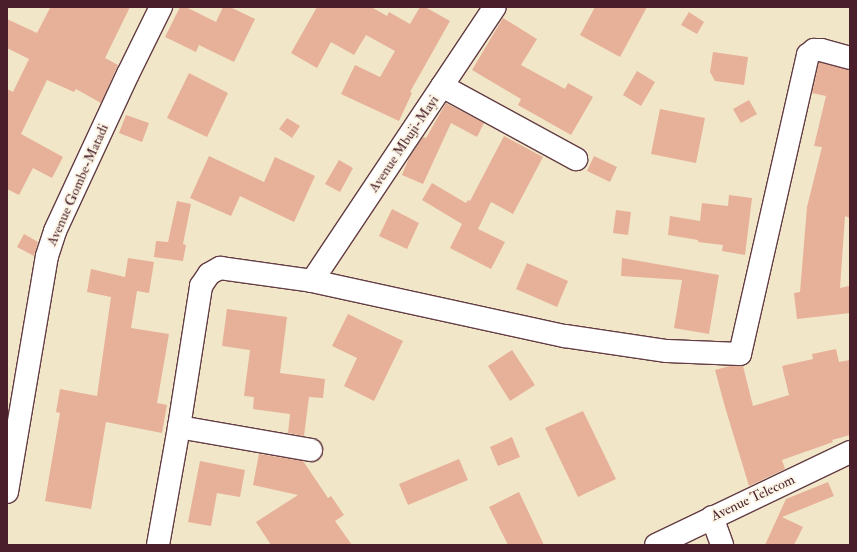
<!DOCTYPE html>
<html>
<head>
<meta charset="utf-8">
<style>
  body { margin:0 }
  #map { position:relative; width:857px; height:552px; overflow:hidden; background:#f2e6c9; font-family:"IM FELL Double Pica",serif }
  div>[style] { position:absolute }
  .building>* { inset:0; background:#e6b198 }
  .roads { filter:drop-shadow(1px 0 #633d43) drop-shadow(-1px 0 #633d43) drop-shadow(0 1px #633d43) drop-shadow(0 -1px #633d43) }
  .minor>* { height:22px; margin:-11px; padding:0 11px; transform-origin:11px; border-radius:11px; background:#fff }
  span { translate:-50% -50%; white-space:nowrap; text-align:center; line-height:1.15; -webkit-text-stroke:4px #fcf5e5; paint-order:stroke }
  .street-label { font-size:14px; color:#4a1f2b }
  .frame { position:absolute; inset:0; border:8px solid #4a1f2b; pointer-events:none }
</style>
</head>
<body>
<div id="map">
  <div class="building">
    <i style="clip-path:polygon(54px 7px,130px 7px,105px 58px,118px 65px,101px 103px,76px 89px,74px 92px,47px 80px,21px 134px,63px 157px,52px 178px,33px 168px,19px 195px,7px 189px,7px 89px,13px 92px,29px 59px,7px 48px,7px 19px,37px 33px,50px 8px)"></i>
    <i style="clip-path:polygon(180px 7px,186px 7px,216px 22px,223px 7px,230px 7px,255px 19px,234px 62px,199px 45px,196px 52px,165px 37px)"></i>
    <i style="clip-path:polygon(317px 7px,371px 7px,387px 16px,389px 12px,410px 24px,420px 7px,425px 7px,450px 21px,410px 92px,412px 93px,399px 121px,341px 94px,355px 65px,380px 77px,395px 51px,366px 35px,354px 55px,331px 42px,317px 68px,291px 53px)"></i>
    <i style="clip-path:polygon(595px 7px,647px 7px,620px 57px,580px 35px)"></i>
    <i style="clip-path:polygon(689px 12px,704px 22px,697px 34px,681px 25px)"></i>
    <i style="clip-path:polygon(503px 18px,537px 39px,521px 65px,565px 89px,568px 83px,593px 97px,571px 135px,518px 105px,521px 99px,472px 70px)"></i>
    <i style="clip-path:polygon(713px 52px,748px 57px,744px 85px,715px 81px,710px 72px)"></i>
    <i style="clip-path:polygon(819px 62px,850px 70px,850px 218px,845px 216px,840px 288px,849px 286px,850px 313px,797px 319px,794px 293px,800px 292px,807px 207px,822px 147px,814px 146px,826px 96px,812px 93px)"></i>
    <i style="clip-path:polygon(637px 71px,655px 82px,641px 106px,623px 95px)"></i>
    <i style="clip-path:polygon(189px 73px,228px 93px,207px 137px,167px 118px)"></i>
    <i style="clip-path:polygon(749px 100px,757px 114px,741px 123px,733px 109px)"></i>
    <i style="clip-path:polygon(446px 103px,484px 123px,477px 137px,451px 123px,423px 184px,402px 175px,409px 158px,423px 137px,426px 138px)"></i>
    <i style="clip-path:polygon(660px 109px,705px 118px,696px 163px,651px 154px)"></i>
    <i style="clip-path:polygon(126px 115px,149px 123px,142px 142px,119px 133px)"></i>
    <i style="clip-path:polygon(287px 118px,300px 126px,292px 138px,279px 129px)"></i>
    <i style="clip-path:polygon(504px 136px,543px 157px,513px 214px,491px 202px,478px 229px,505px 242px,491px 269px,450px 248px,462px 224px,422px 200px,432px 183px,466px 203px,468px 200px,470px 201px)"></i>
    <i style="clip-path:polygon(209px 156px,264px 182px,275px 157px,315px 176px,294px 222px,240px 196px,231px 216px,190px 198px)"></i>
    <i style="clip-path:polygon(594px 156px,617px 167px,610px 182px,587px 171px)"></i>
    <i style="clip-path:polygon(339px 160px,353px 168px,340px 192px,325px 184px)"></i>
    <i style="clip-path:polygon(729px 195px,752px 198px,745px 255px,722px 251px,723px 245px,698px 242px,698px 240px,668px 235px,670px 216px,700px 221px,702px 203px,728px 206px)"></i>
    <i style="clip-path:polygon(177px 201px,191px 204px,183px 244px,186px 245px,183px 261px,154px 257px,156px 241px,168px 242px)"></i>
    <i style="clip-path:polygon(392px 209px,419px 223px,407px 249px,379px 236px)"></i>
    <i style="clip-path:polygon(616px 210px,631px 212px,628px 235px,613px 233px)"></i>
    <i style="clip-path:polygon(24px 234px,38px 242px,34px 256px,17px 247px)"></i>
    <i style="clip-path:polygon(128px 258px,154px 262px,149px 293px,137px 291px,131px 328px,169px 334px,157px 403px,167px 405px,162px 433px,106px 422px,91px 509px,45px 501px,60px 413px,56px 412px,60px 389px,97px 396px,111px 297px,87px 292px,91px 269px,125px 277px)"></i>
    <i style="clip-path:polygon(622px 258px,719px 275px,709px 334px,674px 328px,682px 280px,621px 276px)"></i>
    <i style="clip-path:polygon(527px 263px,568px 281px,557px 307px,516px 289px)"></i>
    <i style="clip-path:polygon(227px 309px,287px 317px,280px 373px,325px 379px,323px 398px,309px 397px,304px 436px,288px 433px,290px 414px,253px 409px,254px 397px,244px 396px,250px 350px,222px 346px)"></i>
    <i style="clip-path:polygon(348px 314px,403px 341px,374px 401px,344px 386px,357px 358px,332px 346px)"></i>
    <i style="clip-path:polygon(836px 349px,839px 362px,850px 360px,850px 435px,832px 440px,833px 442px,782px 460px,785px 469px,749px 486px,725px 407px,715px 370px,730px 366px,743px 366px,753px 406px,789px 395px,782px 366px,813px 359px,812px 354px)"></i>
    <i style="clip-path:polygon(512px 350px,535px 385px,510px 401px,488px 366px)"></i>
    <i style="clip-path:polygon(583px 411px,616px 479px,578px 497px,545px 428px)"></i>
    <i style="clip-path:polygon(512px 437px,520px 457px,498px 466px,490px 447px)"></i>
    <i style="clip-path:polygon(259px 454px,303px 461px,328px 498px,331px 496px,344px 515px,335px 521px,352px 545px,271px 545px,256px 522px,298px 495px,253px 485px)"></i>
    <i style="clip-path:polygon(459px 459px,468px 480px,408px 505px,399px 484px)"></i>
    <i style="clip-path:polygon(200px 461px,245px 470px,240px 497px,217px 493px,211px 526px,188px 522px)"></i>
    <i style="clip-path:polygon(828px 482px,834px 496px,782px 517px,803px 527px,794px 545px,765px 545px,786px 499px)"></i>
    <i style="clip-path:polygon(519px 492px,544px 545px,508px 545px,489px 507px)"></i>
  </div>
  <div class="roads">
    <div class="minor">
      <i style="left:442px;top:86px;width:153px;rotate:28.6deg"></i>
      <i style="left:312px;top:281px;width:329px;rotate:-56.3deg"></i>
      <i style="left:179px;top:427px;width:134px;rotate:9.9deg"></i>
      <i style="left:7px;top:492px;width:239px;rotate:-80.4deg"></i>
      <i style="left:47px;top:256px;width:26px;rotate:-72deg"></i>
      <i style="left:55px;top:231px;width:173px;rotate:-65.1deg"></i>
      <i style="left:128px;top:74px;width:75px;rotate:-63.8deg"></i>
      <i style="left:712px;top:517px;width:30px;rotate:70deg"></i>
      <i style="left:158px;top:545px;width:120px;rotate:-79.9deg"></i>
      <i style="left:179px;top:427px;width:143px;rotate:-81.1deg"></i>
      <i style="left:201px;top:286px;width:14px;rotate:-56deg"></i>
      <i style="left:209px;top:274px;width:13px;rotate:-29deg"></i>
      <i style="left:220px;top:268px;width:93px;rotate:8deg"></i>
      <i style="left:312px;top:281px;width:259px;rotate:12.3deg"></i>
      <i style="left:565px;top:336px;width:103px;rotate:8.4deg"></i>
      <i style="left:667px;top:351px;width:73px;rotate:2.4deg"></i>
      <i style="left:740px;top:354px;width:307px;rotate:-77.2deg"></i>
      <i style="left:808px;top:55px;width:8px;rotate:-40deg"></i>
      <i style="left:814px;top:50px;width:7px"></i>
      <i style="left:821px;top:50px;width:30px;rotate:15deg"></i>
      <i style="left:656px;top:545px;width:215px;rotate:-25.6deg"></i>
    </div>
  </div>
  <div class="street-label">
    <span style="left:404px;top:144px;rotate:-56deg">Avenue Mbuji-Mayi</span>
    <span style="left:78px;top:185px;rotate:-66deg">Avenue Gombe-Matadi</span>
    <span style="left:753px;top:498px;rotate:-25deg">Avenue Telecom</span>
  </div>
  <div class="frame"></div>
</div>
</body>
</html>
